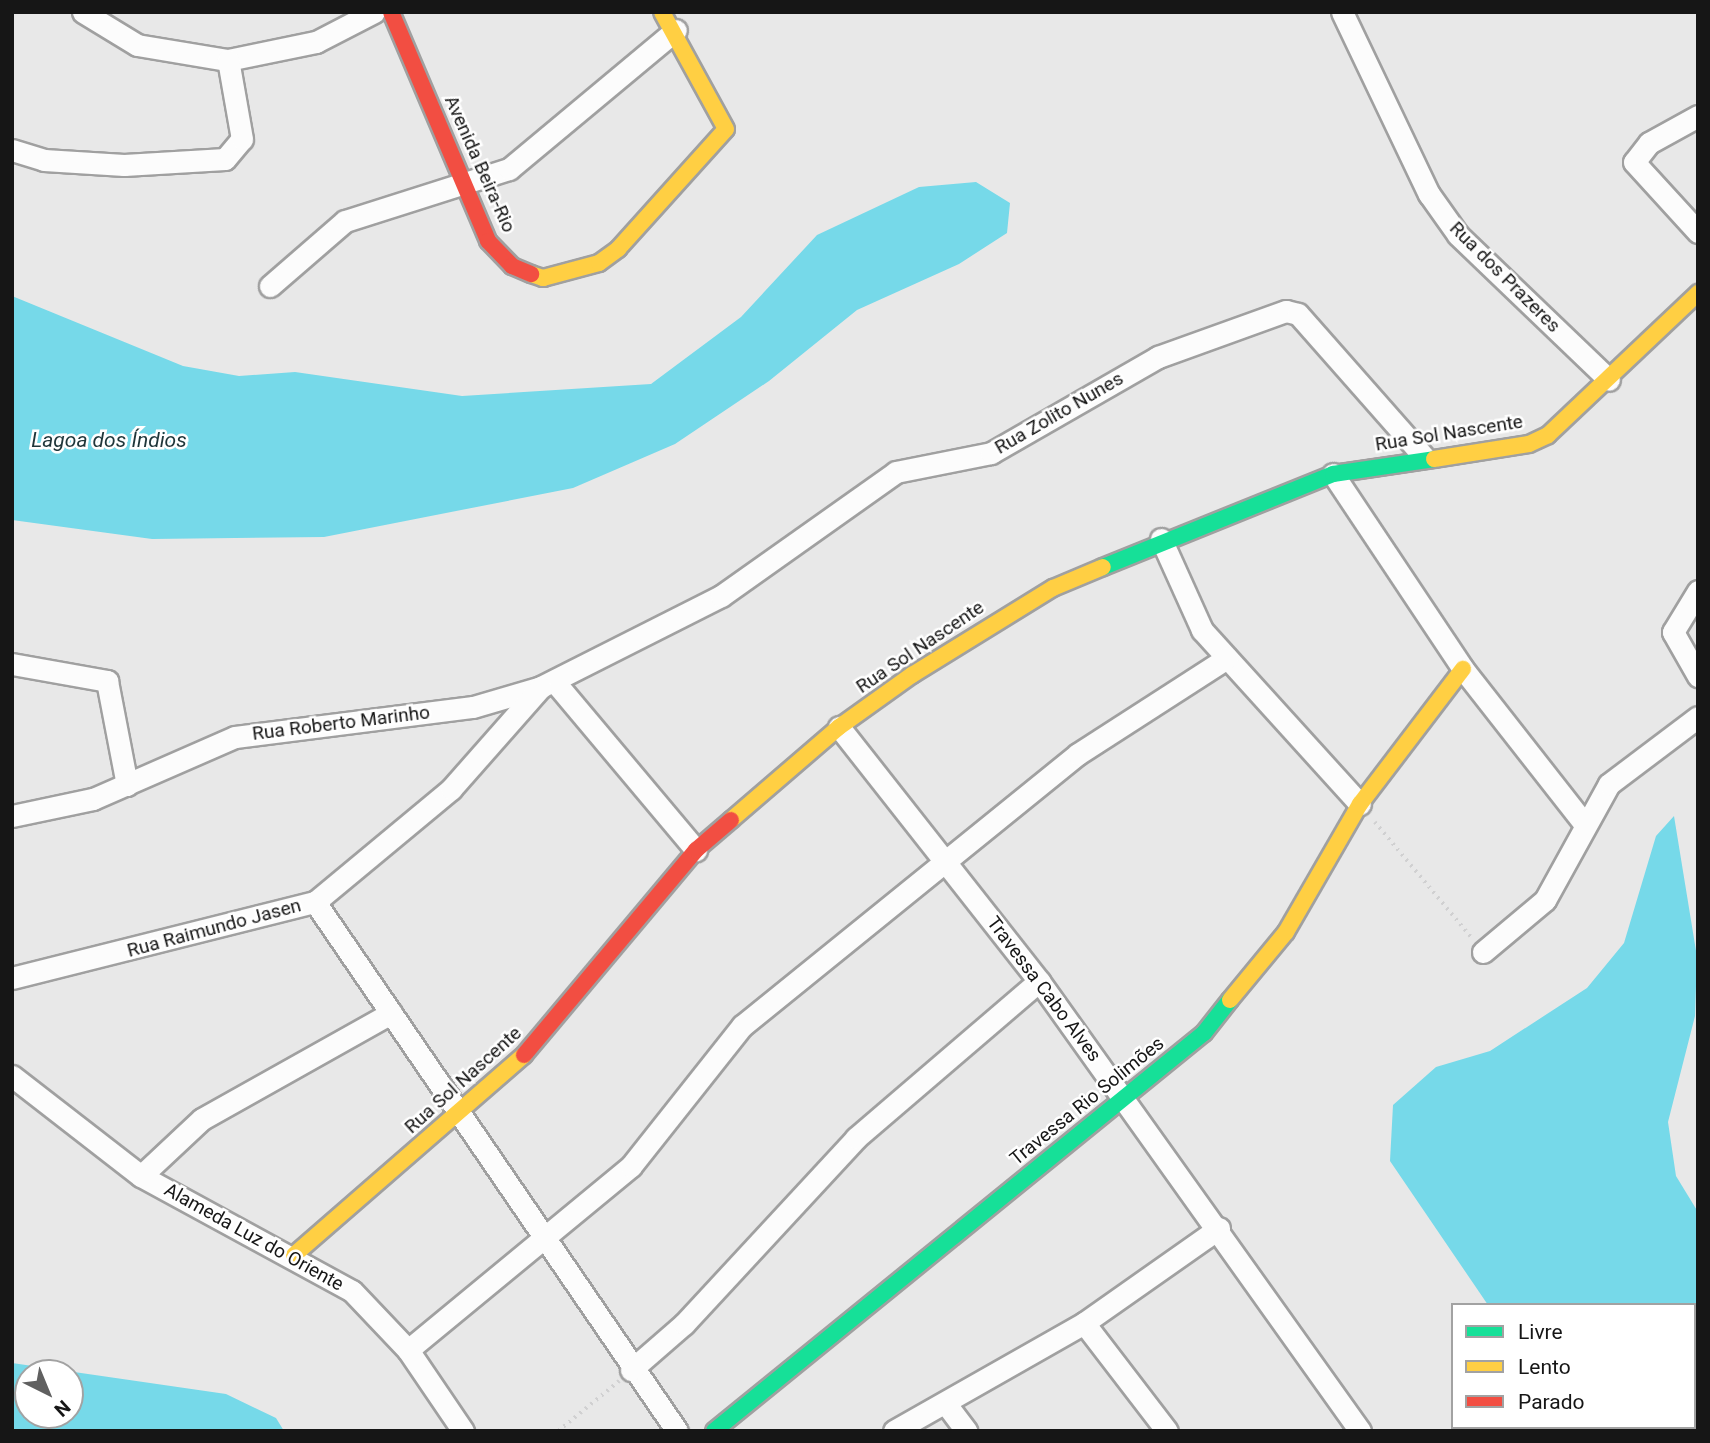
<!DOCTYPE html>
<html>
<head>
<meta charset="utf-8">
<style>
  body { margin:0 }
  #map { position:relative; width:1710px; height:1443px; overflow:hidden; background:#e8e8e8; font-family:Roboto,sans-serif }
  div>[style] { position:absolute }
  .water>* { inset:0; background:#76d9e9 }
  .path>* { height:3.5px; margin-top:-1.75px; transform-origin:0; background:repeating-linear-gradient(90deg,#d0d0d1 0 2px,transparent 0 7px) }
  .roads { filter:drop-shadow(2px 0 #a0a0a0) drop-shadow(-2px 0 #a0a0a0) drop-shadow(0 2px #a0a0a0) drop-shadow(0 -2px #a0a0a0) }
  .street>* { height:21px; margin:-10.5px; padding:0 10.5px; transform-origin:10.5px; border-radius:10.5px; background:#fcfcfc }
  .fast>* { height:16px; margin:-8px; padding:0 8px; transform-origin:8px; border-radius:8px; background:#16e098 }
  .slow>* { height:16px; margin:-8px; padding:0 8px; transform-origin:8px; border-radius:8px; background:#ffcf43 }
  .jam>* { height:16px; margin:-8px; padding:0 8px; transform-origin:8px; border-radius:8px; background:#f24e42 }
  span { translate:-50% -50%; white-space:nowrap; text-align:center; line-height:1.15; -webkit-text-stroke:5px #fff; paint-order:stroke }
  .street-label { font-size:19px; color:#161616 }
  .water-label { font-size:21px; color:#1f363a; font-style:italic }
  .frame { position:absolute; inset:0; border:14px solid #161616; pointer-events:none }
  .legend { position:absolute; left:1451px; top:1303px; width:245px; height:126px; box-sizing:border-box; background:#fff; border:2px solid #a2a2a2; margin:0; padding:9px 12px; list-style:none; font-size:21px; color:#161616 }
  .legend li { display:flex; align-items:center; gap:14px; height:35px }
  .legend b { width:35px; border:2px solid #a2a2a2 }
  .north { position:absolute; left:14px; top:1359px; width:70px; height:70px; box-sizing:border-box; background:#fff; border:2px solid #a2a2a2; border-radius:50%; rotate:137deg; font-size:19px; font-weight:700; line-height:28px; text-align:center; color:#161616 }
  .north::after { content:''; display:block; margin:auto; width:24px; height:32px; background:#606060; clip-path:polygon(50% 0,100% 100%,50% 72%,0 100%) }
</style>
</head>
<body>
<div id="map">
  <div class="water">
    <i style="clip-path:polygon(976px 182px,1010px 203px,1007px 233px,959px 264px,857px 310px,769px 381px,675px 444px,573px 488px,324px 537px,152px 539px,12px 520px,12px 296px,183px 366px,239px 376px,295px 372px,462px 396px,651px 384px,741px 317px,817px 235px,919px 187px)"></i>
    <i style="clip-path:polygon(1674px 816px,1697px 957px,1695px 1016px,1668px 1122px,1676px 1176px,1698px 1212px,1698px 1431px,1529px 1431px,1694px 1427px,1694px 1305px,1488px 1305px,1390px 1161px,1393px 1105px,1436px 1067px,1490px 1051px,1587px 988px,1624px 943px,1656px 836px)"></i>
    <i style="clip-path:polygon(evenodd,12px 1363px,226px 1394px,276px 1418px,284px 1431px,12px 1431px,12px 1363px,28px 1373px,70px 1373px,70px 1415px,28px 1415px,28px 1373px)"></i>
  </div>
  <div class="path">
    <i style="left:1375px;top:822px;width:150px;rotate:50.1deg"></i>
    <i style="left:558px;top:1431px;width:79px;rotate:-39.3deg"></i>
  </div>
  <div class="roads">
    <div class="street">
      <i style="left:83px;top:12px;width:63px;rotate:31.4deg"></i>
      <i style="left:137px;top:45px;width:92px;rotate:9.4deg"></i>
      <i style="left:228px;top:60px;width:90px;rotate:-11.6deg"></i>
      <i style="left:316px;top:42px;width:65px;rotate:-27.3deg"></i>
      <i style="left:1342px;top:12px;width:202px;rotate:64.5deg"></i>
      <i style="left:1429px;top:194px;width:50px;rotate:54.7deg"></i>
      <i style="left:1458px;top:235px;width:209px;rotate:43.8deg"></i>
      <i style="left:1698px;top:116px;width:56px;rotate:151.1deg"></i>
      <i style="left:1649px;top:143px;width:24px;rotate:128deg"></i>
      <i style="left:1634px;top:162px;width:95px;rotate:47.6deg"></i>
      <i style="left:12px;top:150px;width:34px;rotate:17deg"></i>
      <i style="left:44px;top:160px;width:80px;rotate:3.6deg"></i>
      <i style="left:124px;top:165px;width:101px;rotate:-3.4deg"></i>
      <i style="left:225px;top:159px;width:26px;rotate:-50deg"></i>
      <i style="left:242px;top:139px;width:80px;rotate:-100deg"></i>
      <i style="left:270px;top:286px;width:99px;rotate:-40.9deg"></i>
      <i style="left:345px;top:221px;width:172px;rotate:-17.6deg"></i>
      <i style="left:509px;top:169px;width:217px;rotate:-39.8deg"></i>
      <i style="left:1333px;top:474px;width:234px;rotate:56.3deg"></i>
      <i style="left:1463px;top:669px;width:194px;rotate:51.9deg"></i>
      <i style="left:1161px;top:539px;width:100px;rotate:65.7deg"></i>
      <i style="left:1202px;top:630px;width:235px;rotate:47.8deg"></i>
      <i style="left:1698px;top:591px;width:48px;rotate:121.4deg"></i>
      <i style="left:1673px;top:632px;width:51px;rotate:60.4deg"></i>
      <i style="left:12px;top:664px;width:97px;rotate:10.1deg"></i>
      <i style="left:107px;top:681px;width:106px;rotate:79.1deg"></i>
      <i style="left:554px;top:681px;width:221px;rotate:50deg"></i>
      <i style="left:839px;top:727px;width:323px;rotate:51.8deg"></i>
      <i style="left:1039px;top:981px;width:553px;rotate:54.5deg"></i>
      <i style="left:12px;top:816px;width:83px;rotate:-11.9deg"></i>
      <i style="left:93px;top:799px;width:155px;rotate:-23.6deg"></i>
      <i style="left:235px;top:737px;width:240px;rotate:-7.2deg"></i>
      <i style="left:473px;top:707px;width:71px;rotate:-16.4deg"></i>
      <i style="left:541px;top:687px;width:202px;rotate:-26.8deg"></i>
      <i style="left:721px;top:596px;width:214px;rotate:-35.3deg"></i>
      <i style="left:896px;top:472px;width:97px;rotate:-11.3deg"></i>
      <i style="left:991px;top:453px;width:193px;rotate:-29.9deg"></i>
      <i style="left:1158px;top:357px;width:136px;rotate:-19.8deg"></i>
      <i style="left:1286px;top:311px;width:12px;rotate:14deg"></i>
      <i style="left:1298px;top:314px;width:189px;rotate:48.6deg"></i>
      <i style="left:315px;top:902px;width:641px;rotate:55.62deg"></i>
      <i style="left:1483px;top:952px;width:81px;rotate:-40deg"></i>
      <i style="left:1545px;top:900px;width:132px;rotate:-61.1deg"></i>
      <i style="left:1609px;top:784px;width:111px;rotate:-37deg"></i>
      <i style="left:12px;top:978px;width:312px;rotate:-14.1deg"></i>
      <i style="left:315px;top:902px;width:177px;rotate:-39.7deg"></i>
      <i style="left:451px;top:789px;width:135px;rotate:-48.6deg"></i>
      <i style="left:12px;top:1076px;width:163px;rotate:37.8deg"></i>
      <i style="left:141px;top:1176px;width:240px;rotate:28.6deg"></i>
      <i style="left:352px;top:1291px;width:81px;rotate:46.5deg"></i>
      <i style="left:408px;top:1350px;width:98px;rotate:55.8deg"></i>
      <i style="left:141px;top:1176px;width:83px;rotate:-43.1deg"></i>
      <i style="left:202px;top:1119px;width:217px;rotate:-29.3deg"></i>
      <i style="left:1084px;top:1323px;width:136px;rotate:52.5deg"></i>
      <i style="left:408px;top:1350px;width:289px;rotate:-39.5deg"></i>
      <i style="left:631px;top:1166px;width:179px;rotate:-51.6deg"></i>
      <i style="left:742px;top:1026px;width:432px;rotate:-39deg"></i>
      <i style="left:1078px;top:754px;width:177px;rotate:-32.8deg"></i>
      <i style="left:631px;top:1370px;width:70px;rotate:-41deg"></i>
      <i style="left:684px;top:1324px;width:253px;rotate:-47.2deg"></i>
      <i style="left:856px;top:1138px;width:241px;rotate:-40.6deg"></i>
      <i style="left:946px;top:1404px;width:34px;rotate:53deg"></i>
      <i style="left:894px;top:1431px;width:219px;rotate:-29.6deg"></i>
      <i style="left:1084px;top:1323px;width:165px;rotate:-35.1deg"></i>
    </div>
    <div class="fast">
      <i style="left:1103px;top:567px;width:248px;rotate:-22deg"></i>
      <i style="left:1333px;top:474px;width:102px;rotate:-8.4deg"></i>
      <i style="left:714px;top:1431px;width:631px;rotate:-39.09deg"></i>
      <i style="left:1204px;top:1033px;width:42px;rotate:-51.8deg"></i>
    </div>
    <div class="slow">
      <i style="left:531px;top:274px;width:13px;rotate:18deg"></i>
      <i style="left:543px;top:278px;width:58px;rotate:-15deg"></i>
      <i style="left:599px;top:263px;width:24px;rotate:-36deg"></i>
      <i style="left:618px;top:249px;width:161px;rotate:-48deg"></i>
      <i style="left:726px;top:129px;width:133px;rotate:-118.7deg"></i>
      <i style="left:1434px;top:459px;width:96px;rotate:-9deg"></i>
      <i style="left:1529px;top:444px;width:21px;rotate:-25deg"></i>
      <i style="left:1548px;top:435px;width:207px;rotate:-43.4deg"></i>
      <i style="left:731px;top:820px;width:143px;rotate:-40.7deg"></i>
      <i style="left:839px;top:727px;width:90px;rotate:-35.5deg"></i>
      <i style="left:912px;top:675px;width:166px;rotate:-31.7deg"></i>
      <i style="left:1053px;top:588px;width:54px;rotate:-22.8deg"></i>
      <i style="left:1230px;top:1000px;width:88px;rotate:-50.5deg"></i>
      <i style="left:1286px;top:932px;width:148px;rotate:-60deg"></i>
      <i style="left:1360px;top:804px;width:170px;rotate:-52.7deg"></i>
      <i style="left:294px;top:1255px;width:305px;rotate:-41deg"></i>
    </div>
    <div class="jam">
      <i style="left:391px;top:12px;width:249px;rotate:67deg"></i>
      <i style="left:488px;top:241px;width:35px;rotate:46deg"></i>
      <i style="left:512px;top:266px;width:21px;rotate:23deg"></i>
      <i style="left:524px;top:1055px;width:268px;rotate:-50deg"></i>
      <i style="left:696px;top:850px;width:46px;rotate:-40.6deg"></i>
    </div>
  </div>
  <div class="street-label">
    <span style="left:480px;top:164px;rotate:66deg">Avenida Beira-Rio</span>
    <span style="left:1505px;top:277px;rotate:45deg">Rua dos Prazeres</span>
    <span style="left:1059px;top:413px;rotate:-30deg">Rua Zolito Nunes</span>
    <span style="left:1449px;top:433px;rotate:-9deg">Rua Sol Nascente</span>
    <span style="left:920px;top:647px;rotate:-34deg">Rua Sol Nascente</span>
    <span style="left:341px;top:723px;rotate:-7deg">Rua Roberto Marinho</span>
    <span style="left:214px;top:928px;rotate:-15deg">Rua Raimundo Jasen</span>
    <span style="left:1044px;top:989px;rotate:53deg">Travessa Cabo Alves</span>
    <span style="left:463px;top:1080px;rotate:-42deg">Rua Sol Nascente</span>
    <span style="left:1087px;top:1101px;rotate:-39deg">Travessa Rio Solimões</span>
    <span style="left:254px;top:1237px;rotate:29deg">Alameda Luz do Oriente</span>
  </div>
  <div class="water-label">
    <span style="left:109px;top:440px">Lagoa dos Índios</span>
  </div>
  <div class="frame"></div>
  <ul class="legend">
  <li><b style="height:9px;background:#16e098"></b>Livre</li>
  <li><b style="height:9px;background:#ffcf43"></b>Lento</li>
  <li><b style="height:9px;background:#f24e42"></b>Parado</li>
  </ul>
  <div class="north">N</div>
</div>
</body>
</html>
